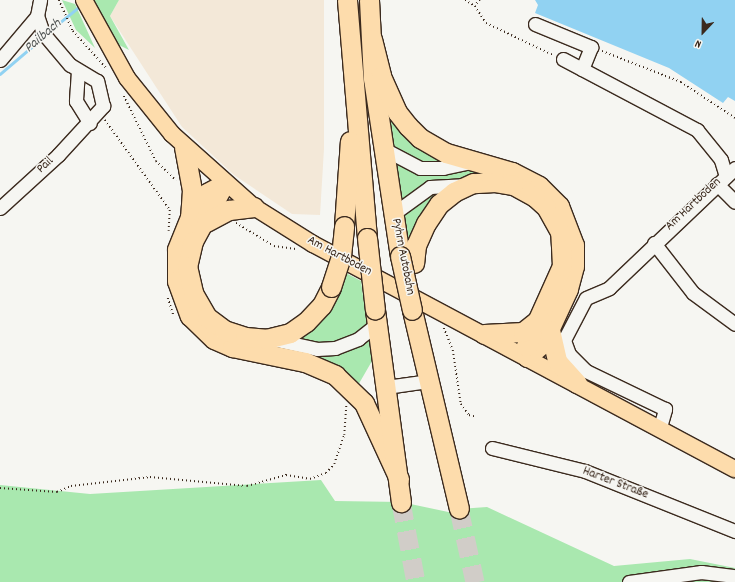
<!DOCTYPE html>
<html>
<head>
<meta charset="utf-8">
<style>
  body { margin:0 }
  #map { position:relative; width:735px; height:582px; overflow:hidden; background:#f6f6f2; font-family:Dekko,sans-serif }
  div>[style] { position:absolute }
  .built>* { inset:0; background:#f3e8d8 }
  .green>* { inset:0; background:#a9e8af }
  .water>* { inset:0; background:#91d2f2 }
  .stream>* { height:2.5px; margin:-1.25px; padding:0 1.25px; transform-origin:1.25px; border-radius:1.25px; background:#91d2f2 }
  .highway-tunnel>* { height:19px; margin-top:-9.5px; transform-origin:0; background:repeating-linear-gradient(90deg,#d1cdc8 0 19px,transparent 0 29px) }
  .path>* { height:1.5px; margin-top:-0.75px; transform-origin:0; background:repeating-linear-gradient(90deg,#3b2a1e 0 1px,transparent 0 4px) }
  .roads { filter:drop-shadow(1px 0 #3b2a1e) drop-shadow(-1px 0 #3b2a1e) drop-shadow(0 1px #3b2a1e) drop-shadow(0 -1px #3b2a1e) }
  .minor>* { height:13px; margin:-6.5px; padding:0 6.5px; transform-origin:6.5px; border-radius:6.5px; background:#f6f6f2 }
  .major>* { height:16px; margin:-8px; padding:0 8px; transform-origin:8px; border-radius:8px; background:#fddcac }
  .highway>* { height:19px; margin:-9.5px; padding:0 9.5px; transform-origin:9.5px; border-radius:9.5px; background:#fddcac }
  .bridges { filter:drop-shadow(1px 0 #3b2a1e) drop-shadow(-1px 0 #3b2a1e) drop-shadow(0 1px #3b2a1e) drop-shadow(0 -1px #3b2a1e) }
  .highway-bridge>* { height:19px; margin:-9.5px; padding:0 9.5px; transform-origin:9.5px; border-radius:9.5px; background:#fddcac }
  span { translate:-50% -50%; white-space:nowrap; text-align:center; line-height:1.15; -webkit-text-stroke:3px #f6f6f2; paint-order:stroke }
  .street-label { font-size:13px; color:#3b2a1e }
  .water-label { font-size:14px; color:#505453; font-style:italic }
  .north { position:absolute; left:683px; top:12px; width:40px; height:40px; -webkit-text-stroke:3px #f6f6f2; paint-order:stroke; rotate:202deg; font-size:11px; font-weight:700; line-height:16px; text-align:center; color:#3b2a1e }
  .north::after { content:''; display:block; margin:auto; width:14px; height:18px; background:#3b2a1e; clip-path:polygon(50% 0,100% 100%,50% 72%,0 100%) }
</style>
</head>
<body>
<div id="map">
  <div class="built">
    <i style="clip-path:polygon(119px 0,324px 0,324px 149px,320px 215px,292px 214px,234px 175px,182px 127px,110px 16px)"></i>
  </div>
  <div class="green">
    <i style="clip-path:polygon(62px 0,75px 4px,95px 48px,76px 30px)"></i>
    <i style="clip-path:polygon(93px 0,119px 0,110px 16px,129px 50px,113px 42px)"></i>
    <i style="clip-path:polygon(387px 111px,424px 148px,450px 160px,526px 183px,558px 210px,568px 235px,568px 272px,536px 346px,532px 347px,561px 285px,567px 263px,566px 238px,558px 215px,541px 196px,516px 182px,499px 178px,474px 179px,450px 190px,435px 202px,419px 226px,410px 259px)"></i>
    <i style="clip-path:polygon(344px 272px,361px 281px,372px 361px,357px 387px,203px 323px,195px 308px,273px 344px)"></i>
    <i style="clip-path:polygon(321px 480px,335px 501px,401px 502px,453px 513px,459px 509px,487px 507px,614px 566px,690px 559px,735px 568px,735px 582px,0 582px,0 485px,90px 494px)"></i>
  </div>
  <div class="water">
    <i style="clip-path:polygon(535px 0,735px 0,735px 101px,728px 97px,723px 103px,669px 68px,535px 13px,538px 5px)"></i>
  </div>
  <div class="stream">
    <i style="left:47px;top:33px;width:43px;rotate:-39.3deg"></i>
    <i style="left:0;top:74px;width:55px;rotate:-40.6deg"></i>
  </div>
  <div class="highway-tunnel">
    <i style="left:401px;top:502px;width:81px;rotate:79.4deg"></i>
    <i style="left:459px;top:509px;width:75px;rotate:77.6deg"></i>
  </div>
  <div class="path">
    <i style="left:59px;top:0;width:34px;rotate:66deg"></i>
    <i style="left:73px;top:31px;width:51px;rotate:48.2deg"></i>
    <i style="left:465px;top:0;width:12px;rotate:31deg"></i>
    <i style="left:480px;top:0;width:8px;rotate:130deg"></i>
    <i style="left:475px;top:6px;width:20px;rotate:57deg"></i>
    <i style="left:486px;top:23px;width:74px;rotate:25.5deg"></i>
    <i style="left:602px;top:51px;width:85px;rotate:21.4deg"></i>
    <i style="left:681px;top:82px;width:65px;rotate:33.7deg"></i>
    <i style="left:124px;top:96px;width:72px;rotate:63.8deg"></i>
    <i style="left:156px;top:161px;width:28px;rotate:44deg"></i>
    <i style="left:105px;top:120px;width:111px;rotate:54.2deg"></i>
    <i style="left:170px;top:210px;width:21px;rotate:93deg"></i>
    <i style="left:236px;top:223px;width:44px;rotate:31.2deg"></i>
    <i style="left:274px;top:246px;width:22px;rotate:8deg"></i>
    <i style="left:168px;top:298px;width:19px;rotate:72deg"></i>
    <i style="left:444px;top:328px;width:24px;rotate:68deg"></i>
    <i style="left:453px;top:350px;width:55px;rotate:81.6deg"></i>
    <i style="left:461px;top:404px;width:14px;rotate:54deg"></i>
    <i style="left:469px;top:415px;width:8px;rotate:14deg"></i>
    <i style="left:0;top:488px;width:57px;rotate:4deg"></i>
    <i style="left:57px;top:492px;width:15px;rotate:-23deg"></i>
    <i style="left:71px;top:486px;width:80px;rotate:-6.5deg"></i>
    <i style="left:150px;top:477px;width:97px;rotate:5.3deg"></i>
    <i style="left:247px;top:486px;width:41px;rotate:-15.8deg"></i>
    <i style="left:286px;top:475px;width:24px;rotate:9deg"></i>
    <i style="left:310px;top:479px;width:17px;rotate:-21deg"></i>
    <i style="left:326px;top:473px;width:12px;rotate:-48deg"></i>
    <i style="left:334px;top:464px;width:31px;rotate:-71deg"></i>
    <i style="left:344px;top:435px;width:29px;rotate:-86deg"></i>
  </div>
  <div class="roads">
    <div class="minor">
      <i style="left:535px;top:24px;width:61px;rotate:22.3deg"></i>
      <i style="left:591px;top:47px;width:24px;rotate:112deg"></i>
      <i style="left:563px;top:59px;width:152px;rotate:27.9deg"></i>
      <i style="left:697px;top:130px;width:38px;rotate:51deg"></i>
      <i style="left:721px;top:160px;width:17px;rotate:73deg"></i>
      <i style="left:0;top:60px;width:57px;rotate:-49.9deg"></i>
      <i style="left:78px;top:71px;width:30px;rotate:94deg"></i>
      <i style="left:76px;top:101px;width:26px;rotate:58deg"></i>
      <i style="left:382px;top:148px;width:43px;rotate:27.8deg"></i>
      <i style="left:420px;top:168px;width:23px"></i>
      <i style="left:443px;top:168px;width:30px;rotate:-12deg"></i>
      <i style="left:717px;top:184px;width:25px;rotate:45deg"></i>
      <i style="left:0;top:208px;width:79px;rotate:-42.4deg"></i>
      <i style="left:58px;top:155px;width:67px;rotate:-47.4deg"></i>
      <i style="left:103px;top:106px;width:26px;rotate:-103deg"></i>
      <i style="left:97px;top:81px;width:31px;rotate:-149deg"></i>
      <i style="left:70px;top:65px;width:42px;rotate:-130.2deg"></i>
      <i style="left:43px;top:33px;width:18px;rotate:-109deg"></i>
      <i style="left:37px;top:16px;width:16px;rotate:-79deg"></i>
      <i style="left:393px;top:214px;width:46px;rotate:-36.1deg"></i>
      <i style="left:430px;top:187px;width:37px;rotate:-3deg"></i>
      <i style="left:654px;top:243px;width:63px;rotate:52deg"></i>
      <i style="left:693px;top:293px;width:52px;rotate:36.4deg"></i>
      <i style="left:272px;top:339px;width:46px;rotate:12.5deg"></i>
      <i style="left:317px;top:349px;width:18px;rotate:-3deg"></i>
      <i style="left:335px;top:348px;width:25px;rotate:-21deg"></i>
      <i style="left:358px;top:339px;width:24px;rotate:-38deg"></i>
      <i style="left:386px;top:387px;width:42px;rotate:-8.1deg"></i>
      <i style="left:660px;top:427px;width:19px;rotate:-74deg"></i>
      <i style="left:665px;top:409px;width:88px;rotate:-154.3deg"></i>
      <i style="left:586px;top:371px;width:24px;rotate:-135deg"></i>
      <i style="left:569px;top:354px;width:15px;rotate:-110deg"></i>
      <i style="left:564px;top:340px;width:47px;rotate:-62.4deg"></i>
      <i style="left:586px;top:298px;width:25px;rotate:-23deg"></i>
      <i style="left:609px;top:288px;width:174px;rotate:-43.6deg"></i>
      <i style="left:492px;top:448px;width:96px;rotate:13.9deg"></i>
      <i style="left:585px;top:471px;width:162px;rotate:21.8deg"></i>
      <i style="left:629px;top:582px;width:73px;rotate:-7.9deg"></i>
      <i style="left:701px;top:572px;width:34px;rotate:7deg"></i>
    </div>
    <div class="major">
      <i style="left:84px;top:0;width:89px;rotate:61.1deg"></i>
      <i style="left:127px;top:78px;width:72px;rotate:51.2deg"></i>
      <i style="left:172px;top:134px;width:110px;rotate:41.7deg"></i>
      <i style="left:254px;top:207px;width:70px;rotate:32.1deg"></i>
      <i style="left:313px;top:244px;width:478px;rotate:28.1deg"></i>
    </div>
    <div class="highway">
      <i style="left:347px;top:0;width:239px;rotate:85.2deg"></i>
      <i style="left:369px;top:0;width:78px;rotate:87.1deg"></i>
      <i style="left:373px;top:78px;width:180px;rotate:81.4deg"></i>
      <i style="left:372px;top:39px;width:38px;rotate:76deg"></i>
      <i style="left:381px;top:76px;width:39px;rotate:66deg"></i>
      <i style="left:397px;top:112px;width:18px;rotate:52deg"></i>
      <i style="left:408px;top:126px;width:17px;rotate:45deg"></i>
      <i style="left:420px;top:138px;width:30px;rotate:30deg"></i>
      <i style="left:446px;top:153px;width:69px;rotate:16.1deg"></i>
      <i style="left:512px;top:172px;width:30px;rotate:27deg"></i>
      <i style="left:539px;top:186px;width:28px;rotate:45deg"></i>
      <i style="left:559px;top:206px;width:42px;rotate:69deg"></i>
      <i style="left:574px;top:245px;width:21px;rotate:90deg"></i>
      <i style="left:574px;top:266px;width:24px;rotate:105deg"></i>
      <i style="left:568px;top:289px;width:60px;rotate:114.8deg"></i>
      <i style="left:543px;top:343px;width:21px;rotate:139deg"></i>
      <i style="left:527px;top:357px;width:11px;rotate:-95deg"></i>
      <i style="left:526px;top:346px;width:88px;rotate:-65.8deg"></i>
      <i style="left:562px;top:266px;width:34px;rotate:-93deg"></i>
      <i style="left:560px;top:232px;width:29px;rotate:-119deg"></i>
      <i style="left:546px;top:207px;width:15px;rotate:-138deg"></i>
      <i style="left:535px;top:197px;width:25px;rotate:-151deg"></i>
      <i style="left:513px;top:185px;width:18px;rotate:-171deg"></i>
      <i style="left:495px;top:182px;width:22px;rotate:177deg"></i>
      <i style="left:473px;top:183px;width:21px;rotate:155deg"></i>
      <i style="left:454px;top:192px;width:19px;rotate:141deg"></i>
      <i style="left:439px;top:204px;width:23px;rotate:124deg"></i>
      <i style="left:426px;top:223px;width:24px;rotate:114deg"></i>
      <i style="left:416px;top:245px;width:18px;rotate:96deg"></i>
      <i style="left:184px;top:147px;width:44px;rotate:79.5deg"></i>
      <i style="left:192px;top:190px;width:27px;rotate:94deg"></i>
      <i style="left:224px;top:184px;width:19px;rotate:152deg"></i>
      <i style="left:207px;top:193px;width:29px;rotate:125deg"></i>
      <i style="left:190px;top:217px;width:35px;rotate:112deg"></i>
      <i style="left:177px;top:250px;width:31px;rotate:90deg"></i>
      <i style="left:177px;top:281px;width:37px;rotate:70deg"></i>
      <i style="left:190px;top:316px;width:33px;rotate:44deg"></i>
      <i style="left:214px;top:339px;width:20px;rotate:24deg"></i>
      <i style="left:232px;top:347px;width:75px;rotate:11.6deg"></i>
      <i style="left:305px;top:362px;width:33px;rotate:23deg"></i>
      <i style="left:335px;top:375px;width:40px;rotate:44deg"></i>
      <i style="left:364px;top:403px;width:84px;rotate:65.3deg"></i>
      <i style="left:224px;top:184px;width:65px;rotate:118.5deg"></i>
      <i style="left:193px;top:241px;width:26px;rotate:103deg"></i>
      <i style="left:187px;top:266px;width:28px;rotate:77deg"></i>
      <i style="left:193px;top:293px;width:28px;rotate:60deg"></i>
      <i style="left:207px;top:317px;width:21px;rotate:37deg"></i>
      <i style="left:224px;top:330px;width:22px;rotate:18deg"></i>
      <i style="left:245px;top:337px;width:21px;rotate:5deg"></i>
      <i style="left:266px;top:339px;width:25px;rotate:-14deg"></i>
      <i style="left:290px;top:333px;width:19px;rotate:-35deg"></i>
      <i style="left:306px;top:322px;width:23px;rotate:-47deg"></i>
      <i style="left:322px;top:305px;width:20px;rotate:-63deg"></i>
      <i style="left:206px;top:222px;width:26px;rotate:-28deg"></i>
      <i style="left:229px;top:210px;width:25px;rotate:-7deg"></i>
      <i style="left:344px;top:226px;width:85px;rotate:-86deg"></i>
      <i style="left:375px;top:310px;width:194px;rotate:82.3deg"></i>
      <i style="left:412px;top:310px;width:204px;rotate:76.7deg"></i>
      <i style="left:550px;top:330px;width:32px;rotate:77deg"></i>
      <i style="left:557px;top:361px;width:30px;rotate:48deg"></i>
      <i style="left:484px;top:334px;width:39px;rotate:-3deg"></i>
      <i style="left:523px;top:332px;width:21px;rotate:-39deg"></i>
    </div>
  </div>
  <div class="bridges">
    <div class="highway-bridge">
      <i style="left:367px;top:238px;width:72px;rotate:83.7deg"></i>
      <i style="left:400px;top:256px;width:55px;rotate:77.5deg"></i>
      <i style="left:331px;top:287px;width:33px;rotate:-72deg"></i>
      <i style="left:341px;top:256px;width:30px;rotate:-84deg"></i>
    </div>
  </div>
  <div class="street-label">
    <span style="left:46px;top:166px;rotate:-43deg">Pail</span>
    <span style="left:694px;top:205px;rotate:-43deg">Am Hartboden</span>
    <span style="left:339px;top:257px;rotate:28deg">Am Hartboden</span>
    <span style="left:402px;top:257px;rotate:79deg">Pyhrn Autobahn</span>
    <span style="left:615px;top:484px;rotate:21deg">Harter Straße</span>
  </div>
  <div class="water-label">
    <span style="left:43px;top:36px;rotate:-41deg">Pailbach</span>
  </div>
  <div class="north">N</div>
</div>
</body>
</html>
